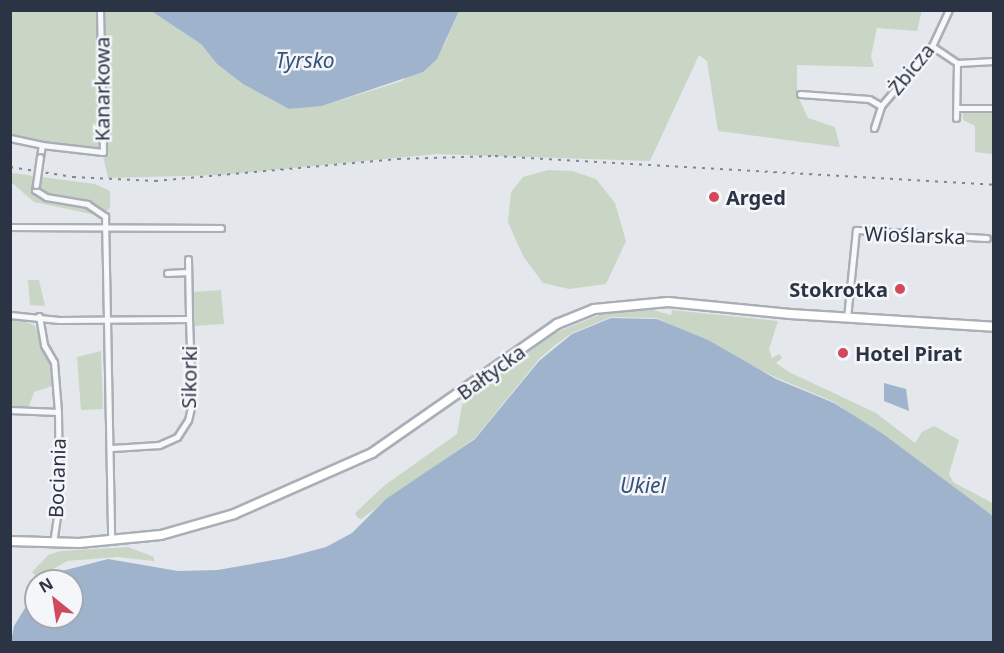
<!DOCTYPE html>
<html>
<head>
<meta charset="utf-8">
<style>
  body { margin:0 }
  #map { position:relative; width:1004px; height:653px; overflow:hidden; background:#e4e7ec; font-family:"Noto Sans",sans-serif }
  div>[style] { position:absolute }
  .green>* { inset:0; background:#c9d6c5 }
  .water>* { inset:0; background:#9fb4cc }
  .roads { filter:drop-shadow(2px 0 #a9aeb7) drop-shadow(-2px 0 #a9aeb7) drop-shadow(0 2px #a9aeb7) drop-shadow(0 -2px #a9aeb7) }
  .minor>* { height:5px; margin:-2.5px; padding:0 2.5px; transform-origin:2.5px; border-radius:2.5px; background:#f7f8fa }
  .secondary>* { height:8px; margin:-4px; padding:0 4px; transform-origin:4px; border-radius:4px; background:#fff }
  .rail>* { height:1.5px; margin-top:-0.75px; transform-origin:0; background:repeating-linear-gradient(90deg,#7d8696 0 3px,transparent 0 9px) }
  .bridges { filter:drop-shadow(2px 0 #a9aeb7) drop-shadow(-2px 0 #a9aeb7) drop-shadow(0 2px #a9aeb7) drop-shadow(0 -2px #a9aeb7) }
  .minor-bridge>* { height:5px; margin:-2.5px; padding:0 2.5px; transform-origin:2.5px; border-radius:2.5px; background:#f7f8fa }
  .dots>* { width:16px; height:16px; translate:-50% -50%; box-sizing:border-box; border:3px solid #f4f6f9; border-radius:50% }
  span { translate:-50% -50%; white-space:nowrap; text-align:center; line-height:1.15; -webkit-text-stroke:5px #f4f6f9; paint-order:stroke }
  .street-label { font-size:20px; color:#2b3445 }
  .poi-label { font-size:20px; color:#2b3445; font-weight:700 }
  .left { translate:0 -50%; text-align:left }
  .right { translate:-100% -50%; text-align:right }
  .water-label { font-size:21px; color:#34527a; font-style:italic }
  .frame { position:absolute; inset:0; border:12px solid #2b3445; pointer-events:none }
  .north { position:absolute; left:24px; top:569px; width:60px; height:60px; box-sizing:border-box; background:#f4f6f9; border:2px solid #a4a8b1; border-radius:50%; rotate:330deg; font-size:16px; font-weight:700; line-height:24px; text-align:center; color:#2b3445 }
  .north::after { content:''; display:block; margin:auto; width:21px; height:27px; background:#d1495b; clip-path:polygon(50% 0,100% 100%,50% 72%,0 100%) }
</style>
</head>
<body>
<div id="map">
  <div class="green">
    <i style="clip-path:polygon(922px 10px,917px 31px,877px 28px,871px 56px,874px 67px,797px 65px,797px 94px,808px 118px,835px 127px,840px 147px,718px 131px,707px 61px,699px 55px,650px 161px,437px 154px,221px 175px,108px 178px,102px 152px,42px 145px,11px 133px,10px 11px,151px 11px,201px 44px,217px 64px,243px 84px,289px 109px,322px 106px,402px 81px,444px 45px,459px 11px)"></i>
    <i style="clip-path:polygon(963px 111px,993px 111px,993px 154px,975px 152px,975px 126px,963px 120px)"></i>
    <i style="clip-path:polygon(548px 170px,572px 171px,596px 179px,615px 203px,626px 241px,606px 284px,569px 289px,543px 283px,523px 256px,508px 222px,511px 192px,523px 177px)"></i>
    <i style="clip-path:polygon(11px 173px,95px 184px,110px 191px,110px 208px,101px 216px,34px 202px,11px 182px)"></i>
    <i style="clip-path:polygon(28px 280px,39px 280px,45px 306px,30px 305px)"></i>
    <i style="clip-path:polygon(221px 290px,224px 324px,192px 326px,192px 292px)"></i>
    <i style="clip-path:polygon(645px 308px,671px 315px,672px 310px,778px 321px,769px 349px,772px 358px,779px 354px,782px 358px,776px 363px,789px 372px,876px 413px,915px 443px,922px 432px,934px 426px,959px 440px,949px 474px,953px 482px,994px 504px,993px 516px,834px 402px,775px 377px,657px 318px,611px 317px,572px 333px,554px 346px,540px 358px,475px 438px,361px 519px,358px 518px,355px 513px,385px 485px,457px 434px,462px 405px,474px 393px,555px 333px,602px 314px)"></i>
    <i style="clip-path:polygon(10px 320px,23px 320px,35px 326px,52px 368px,52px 386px,34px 392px,29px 406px,11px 406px)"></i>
    <i style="clip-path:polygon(101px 351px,103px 409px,81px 410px,77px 357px)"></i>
    <i style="clip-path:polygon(128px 547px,154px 557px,154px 561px,117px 557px,67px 561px,38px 578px,32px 572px,48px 555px,60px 551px)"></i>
  </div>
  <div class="water">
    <i style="clip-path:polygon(151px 11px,459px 11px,437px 59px,423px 72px,322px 106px,289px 109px,243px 84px,217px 64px,201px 44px)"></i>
    <i style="clip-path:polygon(611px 318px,657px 319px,708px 340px,776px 379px,834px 403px,883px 434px,993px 516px,993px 642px,11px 642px,14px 626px,36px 590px,36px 617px,72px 617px,72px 581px,47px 581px,58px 572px,108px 559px,178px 571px,218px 570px,285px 558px,326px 547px,352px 533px,386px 499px,475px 439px,539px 361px,572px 334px)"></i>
    <i style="clip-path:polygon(884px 383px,906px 389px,909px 411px,884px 401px)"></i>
  </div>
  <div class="roads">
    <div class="minor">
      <i style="left:932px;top:46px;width:30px;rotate:34deg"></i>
      <i style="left:957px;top:63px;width:55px;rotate:91deg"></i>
      <i style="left:957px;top:63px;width:37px;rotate:-3deg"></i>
      <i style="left:800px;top:94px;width:69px;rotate:4.1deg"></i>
      <i style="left:869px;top:99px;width:14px;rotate:30deg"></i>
      <i style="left:957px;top:108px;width:37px"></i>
      <i style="left:874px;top:128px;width:23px;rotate:-72deg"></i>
      <i style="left:881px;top:106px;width:79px;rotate:-49.6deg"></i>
      <i style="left:932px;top:46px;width:40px;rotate:-65deg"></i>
      <i style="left:10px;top:138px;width:33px;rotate:12deg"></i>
      <i style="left:40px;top:157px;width:12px;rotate:-81deg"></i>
      <i style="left:42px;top:145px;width:61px;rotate:6.5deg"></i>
      <i style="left:103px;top:152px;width:142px;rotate:-91.2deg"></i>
      <i style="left:36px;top:185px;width:5px;rotate:101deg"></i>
      <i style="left:35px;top:190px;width:13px;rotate:32deg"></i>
      <i style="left:46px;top:197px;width:42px;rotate:9.7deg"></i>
      <i style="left:87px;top:204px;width:22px;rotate:34deg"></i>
      <i style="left:105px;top:216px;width:324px;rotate:88.9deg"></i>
      <i style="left:10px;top:227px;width:211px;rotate:0.3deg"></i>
      <i style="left:188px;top:259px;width:60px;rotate:89deg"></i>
      <i style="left:167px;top:273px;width:21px;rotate:-3deg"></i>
      <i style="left:10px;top:315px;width:49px;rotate:5.8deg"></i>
      <i style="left:59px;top:320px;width:130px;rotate:-0.4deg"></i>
      <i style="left:189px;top:319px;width:84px;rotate:88deg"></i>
      <i style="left:192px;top:403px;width:17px;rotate:103deg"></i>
      <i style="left:188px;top:420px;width:20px;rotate:123deg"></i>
      <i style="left:177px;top:437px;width:20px;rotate:156deg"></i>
      <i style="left:159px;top:445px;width:47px;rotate:176.3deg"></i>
      <i style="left:39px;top:316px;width:29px;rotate:80deg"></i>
      <i style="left:44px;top:345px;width:20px;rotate:60deg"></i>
      <i style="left:54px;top:362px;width:50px;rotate:85.4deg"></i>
      <i style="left:58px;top:412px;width:91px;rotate:89.4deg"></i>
      <i style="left:59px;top:503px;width:40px;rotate:98.5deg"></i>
      <i style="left:847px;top:318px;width:88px;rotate:-84.2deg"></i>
      <i style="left:856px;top:230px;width:131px;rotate:3.5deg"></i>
      <i style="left:10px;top:410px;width:48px;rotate:2.4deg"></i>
    </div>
    <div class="secondary">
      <i style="left:10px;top:541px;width:69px;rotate:1.7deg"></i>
      <i style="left:79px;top:543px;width:82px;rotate:-5.6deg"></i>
      <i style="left:161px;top:535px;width:76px;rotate:-16deg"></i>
      <i style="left:234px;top:514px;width:151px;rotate:-23.8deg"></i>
      <i style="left:372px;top:453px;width:226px;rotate:-34.9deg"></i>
      <i style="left:557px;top:324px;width:40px;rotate:-22deg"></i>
      <i style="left:594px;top:309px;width:74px;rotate:-5.4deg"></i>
      <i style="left:668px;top:302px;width:123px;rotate:5.6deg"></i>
      <i style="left:790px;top:314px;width:204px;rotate:3.6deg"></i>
    </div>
  </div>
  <div class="rail">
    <i style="left:10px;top:167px;width:64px;rotate:9deg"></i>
    <i style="left:73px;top:177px;width:82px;rotate:2.8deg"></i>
    <i style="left:155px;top:181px;width:244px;rotate:-5.2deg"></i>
    <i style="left:398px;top:159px;width:97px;rotate:-1.8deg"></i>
    <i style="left:495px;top:156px;width:500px;rotate:3.3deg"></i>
  </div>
  <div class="bridges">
    <div class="minor-bridge">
      <i style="left:36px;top:185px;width:28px;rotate:-82deg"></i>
    </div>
  </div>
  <div class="dots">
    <i style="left:714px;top:197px;background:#d1495b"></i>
    <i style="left:900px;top:289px;background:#d1495b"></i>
    <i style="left:843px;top:353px;background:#d1495b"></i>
  </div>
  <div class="street-label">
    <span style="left:911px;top:69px;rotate:-51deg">Żbicza</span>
    <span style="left:102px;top:89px;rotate:-90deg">Kanarkowa</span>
    <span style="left:915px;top:235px;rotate:2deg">Wioślarska</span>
    <span style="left:491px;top:372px;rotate:-36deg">Bałtycka</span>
    <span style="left:189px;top:377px;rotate:-89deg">Sikorki</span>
    <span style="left:57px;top:478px;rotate:-88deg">Bociania</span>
  </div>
  <div class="poi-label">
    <span class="left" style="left:726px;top:197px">Arged</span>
    <span class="right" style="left:888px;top:289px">Stokrotka</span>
    <span class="left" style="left:855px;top:353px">Hotel Pirat</span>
  </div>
  <div class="water-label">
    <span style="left:305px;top:60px">Tyrsko</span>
    <span style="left:643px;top:485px">Ukiel</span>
  </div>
  <div class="frame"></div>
  <div class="north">N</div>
</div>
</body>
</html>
